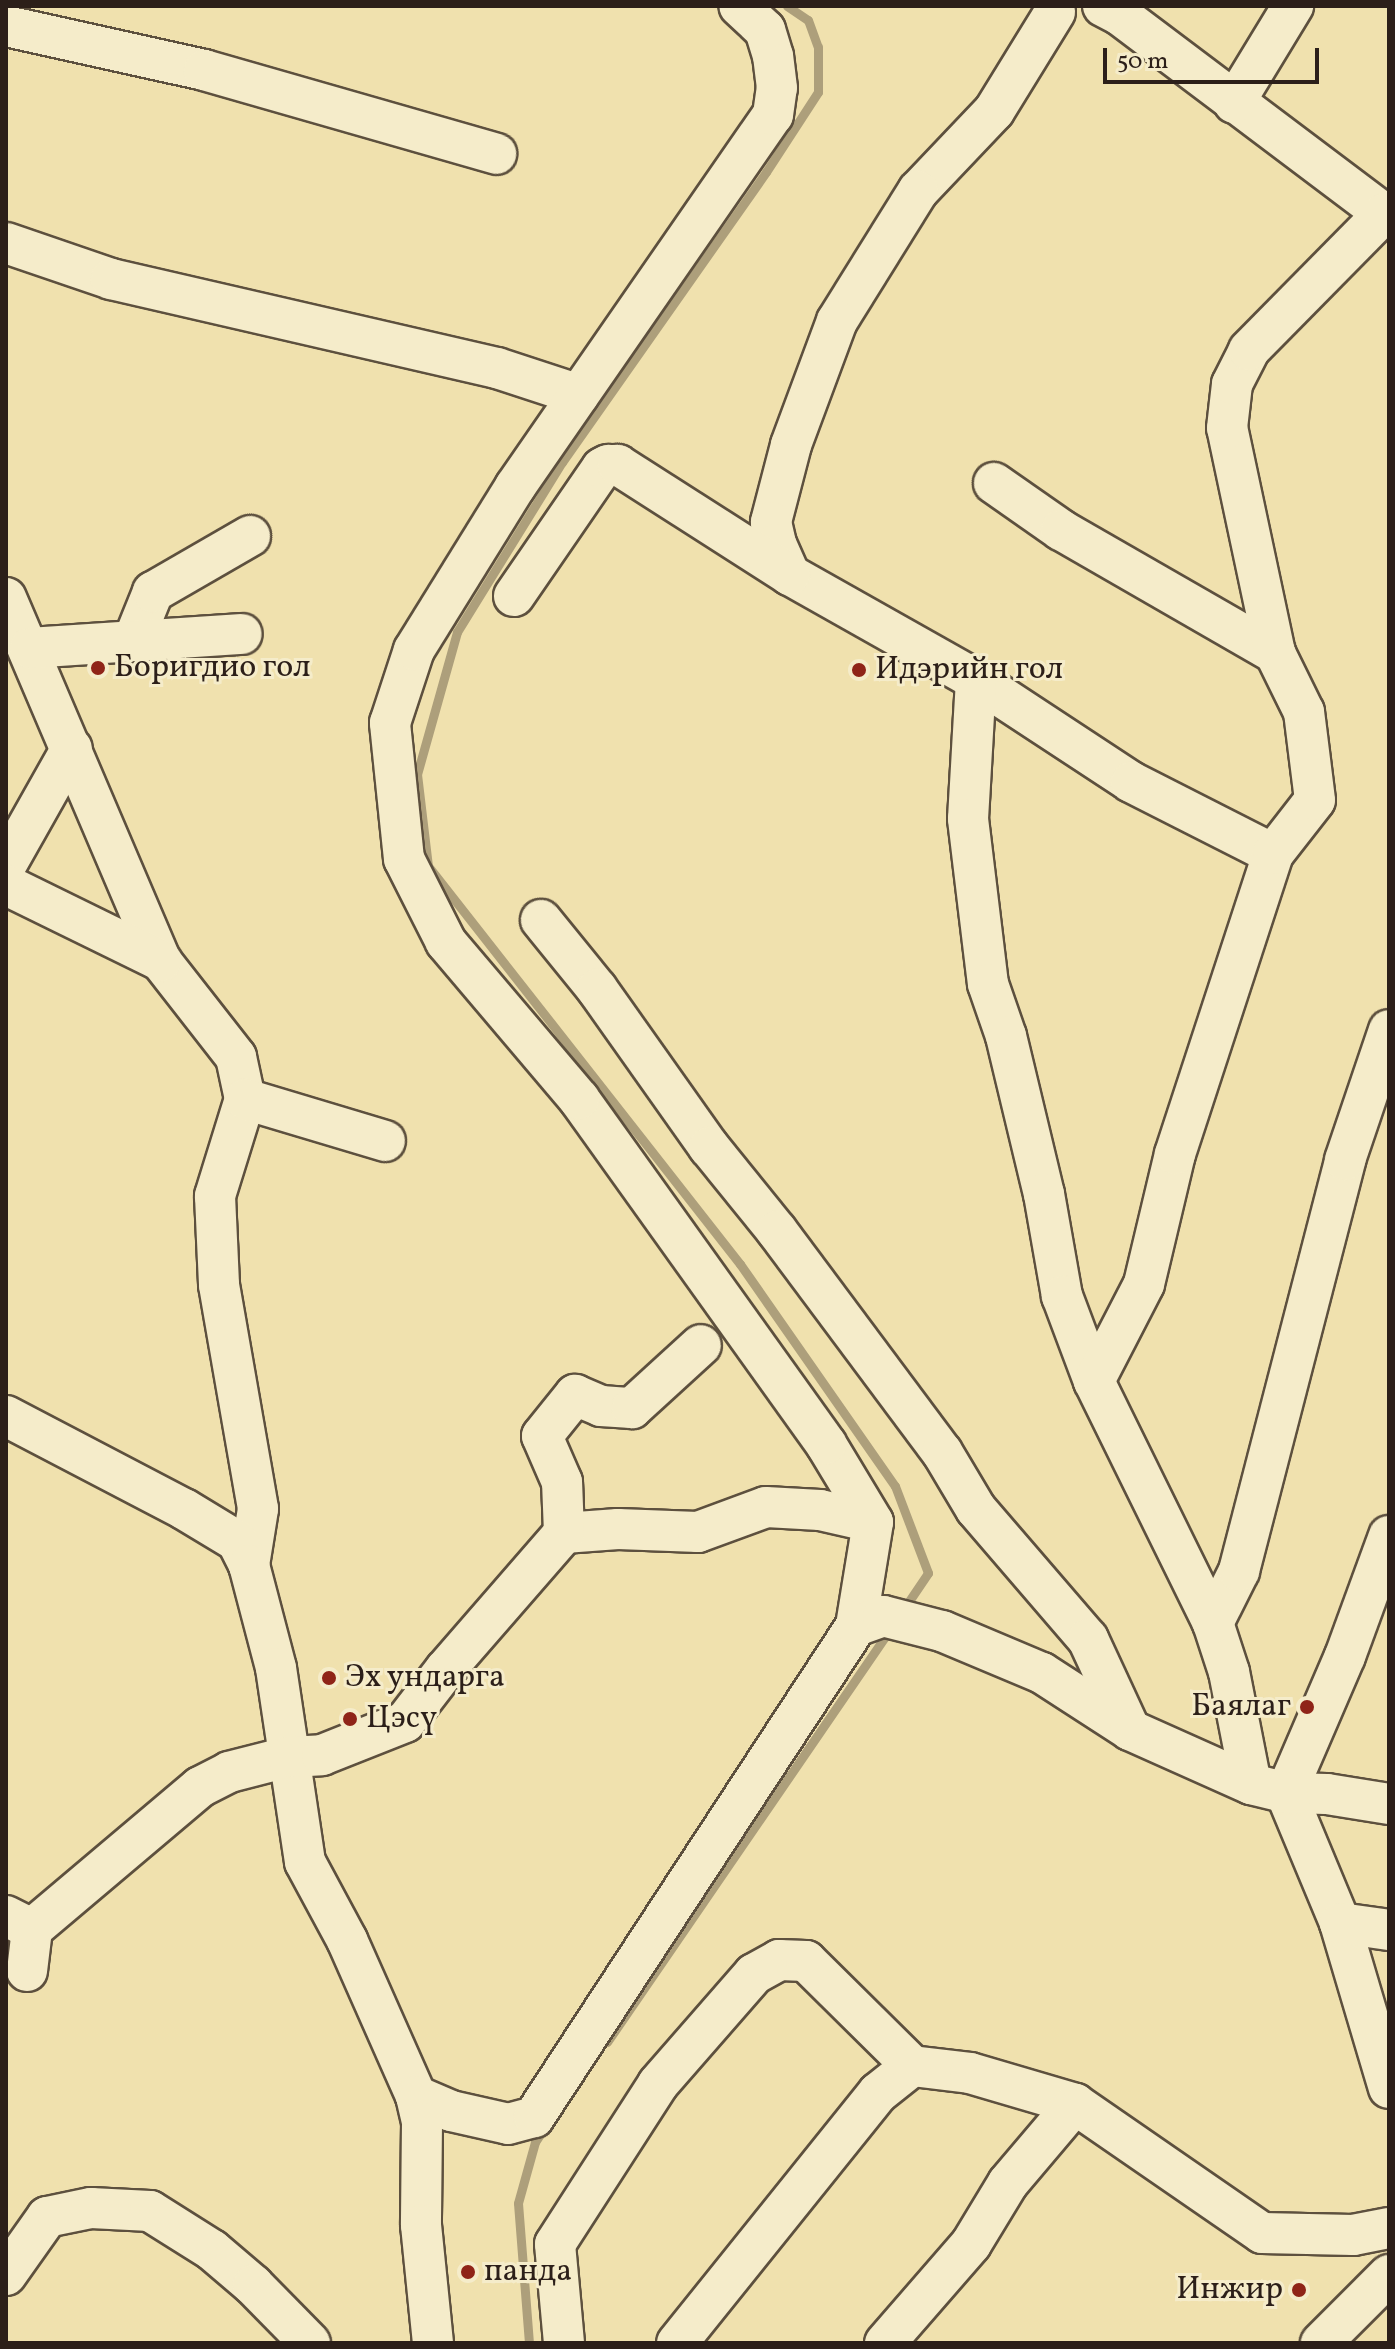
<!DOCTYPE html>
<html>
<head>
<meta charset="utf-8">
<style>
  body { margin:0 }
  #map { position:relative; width:1395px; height:2349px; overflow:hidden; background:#f0e1ae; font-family:Vollkorn,serif }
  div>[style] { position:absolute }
  .stream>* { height:9px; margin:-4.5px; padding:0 4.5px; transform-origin:4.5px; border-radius:4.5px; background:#ad9f7b }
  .roads { filter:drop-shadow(2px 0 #5d503e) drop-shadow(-2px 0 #5d503e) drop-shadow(0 2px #5d503e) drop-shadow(0 -2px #5d503e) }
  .minor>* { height:40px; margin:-20px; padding:0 20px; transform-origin:20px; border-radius:20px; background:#f5ecca }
  .dots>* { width:22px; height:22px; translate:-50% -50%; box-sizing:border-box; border:4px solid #f5ecca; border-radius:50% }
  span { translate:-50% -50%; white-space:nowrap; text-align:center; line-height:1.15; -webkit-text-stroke:6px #f5ecca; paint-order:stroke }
  .poi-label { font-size:32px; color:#2c1f19 }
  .left { translate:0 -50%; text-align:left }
  .right { translate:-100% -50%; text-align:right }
  .frame { position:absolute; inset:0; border:8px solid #2c1f19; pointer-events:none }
  .scale { position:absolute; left:1103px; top:48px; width:216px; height:36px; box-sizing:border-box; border:4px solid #2c1f19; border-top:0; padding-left:10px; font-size:24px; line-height:28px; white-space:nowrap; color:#2c1f19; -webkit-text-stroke:6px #f5ecca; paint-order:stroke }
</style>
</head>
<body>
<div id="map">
  <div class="stream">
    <i style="left:787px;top:6px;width:25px;rotate:34deg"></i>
    <i style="left:808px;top:20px;width:29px;rotate:70deg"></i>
    <i style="left:818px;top:47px;width:45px;rotate:90deg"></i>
    <i style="left:818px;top:92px;width:95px;rotate:123deg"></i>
    <i style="left:766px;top:172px;width:355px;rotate:125.1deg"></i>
    <i style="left:562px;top:462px;width:200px;rotate:121.7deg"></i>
    <i style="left:457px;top:632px;width:148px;rotate:105.7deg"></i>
    <i style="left:417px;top:774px;width:93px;rotate:83.2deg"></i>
    <i style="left:428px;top:866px;width:506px;rotate:51.91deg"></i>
    <i style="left:740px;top:1264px;width:271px;rotate:55.1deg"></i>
    <i style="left:895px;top:1486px;width:93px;rotate:69.2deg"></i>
    <i style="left:928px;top:1573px;width:45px;rotate:124deg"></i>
    <i style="left:607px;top:2042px;width:502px;rotate:-55.55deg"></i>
    <i style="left:529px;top:2343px;width:140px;rotate:-94.5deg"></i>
    <i style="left:518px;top:2203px;width:63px;rotate:-74.4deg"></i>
    <i style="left:535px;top:2142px;width:17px;rotate:-57deg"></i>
  </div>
  <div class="roads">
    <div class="minor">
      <i style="left:1103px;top:6px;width:19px;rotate:28deg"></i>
      <i style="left:1120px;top:15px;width:337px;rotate:37deg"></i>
      <i style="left:1055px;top:12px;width:116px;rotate:121.6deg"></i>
      <i style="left:994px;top:111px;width:110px;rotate:133.5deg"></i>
      <i style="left:918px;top:191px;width:153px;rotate:121.9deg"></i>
      <i style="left:837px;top:321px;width:132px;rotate:110.4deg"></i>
      <i style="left:791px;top:445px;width:80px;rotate:104.6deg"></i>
      <i style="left:771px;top:522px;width:23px;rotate:77deg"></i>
      <i style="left:776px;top:544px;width:34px;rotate:66deg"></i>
      <i style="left:790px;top:575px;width:214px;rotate:29.4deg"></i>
      <i style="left:976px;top:680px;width:186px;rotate:33.3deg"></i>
      <i style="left:1131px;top:782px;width:159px;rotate:26.9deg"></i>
      <i style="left:6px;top:26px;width:203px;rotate:12.5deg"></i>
      <i style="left:204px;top:70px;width:304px;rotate:16deg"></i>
      <i style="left:1234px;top:103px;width:114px;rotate:-58.7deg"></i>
      <i style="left:6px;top:243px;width:111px;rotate:18.9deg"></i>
      <i style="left:111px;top:279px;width:396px;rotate:13deg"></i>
      <i style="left:497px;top:368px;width:86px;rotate:18.2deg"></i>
      <i style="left:994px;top:483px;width:82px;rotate:35deg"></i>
      <i style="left:1061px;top:530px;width:247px;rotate:29.9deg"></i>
      <i style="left:514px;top:596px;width:155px;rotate:-55.5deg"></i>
      <i style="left:602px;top:468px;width:7px;rotate:-27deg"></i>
      <i style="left:608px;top:465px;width:10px"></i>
      <i style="left:618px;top:465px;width:204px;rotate:32.6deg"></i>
      <i style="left:6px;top:598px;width:395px;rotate:66.9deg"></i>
      <i style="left:161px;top:961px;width:122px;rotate:52deg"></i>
      <i style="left:236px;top:1057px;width:43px;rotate:77.9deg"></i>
      <i style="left:245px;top:1099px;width:102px;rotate:107.2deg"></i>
      <i style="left:215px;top:1196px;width:89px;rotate:87.4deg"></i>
      <i style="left:219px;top:1285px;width:227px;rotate:80.1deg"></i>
      <i style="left:258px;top:1509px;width:57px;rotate:99.1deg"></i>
      <i style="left:134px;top:639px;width:51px;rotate:-68deg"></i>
      <i style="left:153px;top:592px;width:112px;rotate:-30deg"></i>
      <i style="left:30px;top:648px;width:212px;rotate:-3.8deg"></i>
      <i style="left:976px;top:680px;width:139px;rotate:93.3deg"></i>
      <i style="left:968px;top:819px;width:166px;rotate:83.1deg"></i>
      <i style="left:988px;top:984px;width:55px;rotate:70.9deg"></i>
      <i style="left:1006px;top:1036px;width:163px;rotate:76.5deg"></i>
      <i style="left:1044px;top:1194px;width:104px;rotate:80deg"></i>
      <i style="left:1062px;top:1296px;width:91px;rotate:69.4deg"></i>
      <i style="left:6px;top:865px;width:134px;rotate:-60.6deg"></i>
      <i style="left:6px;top:885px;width:173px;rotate:26.1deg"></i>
      <i style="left:541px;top:920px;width:89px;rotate:50.9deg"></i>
      <i style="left:597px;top:989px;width:194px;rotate:54.7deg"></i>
      <i style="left:709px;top:1147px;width:108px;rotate:51deg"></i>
      <i style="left:777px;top:1231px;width:276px;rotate:53.3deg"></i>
      <i style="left:942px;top:1452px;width:66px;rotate:59.2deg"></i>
      <i style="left:976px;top:1509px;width:172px;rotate:49.3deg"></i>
      <i style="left:1088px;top:1639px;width:100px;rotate:65.2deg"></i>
      <i style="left:245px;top:1099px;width:146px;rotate:16.7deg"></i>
      <i style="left:6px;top:1416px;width:201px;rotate:27.6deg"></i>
      <i style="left:184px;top:1509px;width:62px;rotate:31.1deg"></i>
      <i style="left:237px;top:1541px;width:27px;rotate:63deg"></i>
      <i style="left:249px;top:1565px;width:106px;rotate:75.3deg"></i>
      <i style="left:276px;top:1668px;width:196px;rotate:81.5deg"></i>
      <i style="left:305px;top:1862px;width:89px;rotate:61.7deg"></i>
      <i style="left:347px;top:1940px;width:171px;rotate:66.1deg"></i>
      <i style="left:416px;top:2096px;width:38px;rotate:23deg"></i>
      <i style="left:451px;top:2111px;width:58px;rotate:12.8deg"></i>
      <i style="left:508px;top:2124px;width:27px;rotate:-15deg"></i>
      <i style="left:534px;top:2117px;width:587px;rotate:-56.74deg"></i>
      <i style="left:856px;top:1626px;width:105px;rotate:-80.7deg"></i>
      <i style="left:873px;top:1522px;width:91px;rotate:-121.1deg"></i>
      <i style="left:826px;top:1444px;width:424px;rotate:-125.6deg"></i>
      <i style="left:579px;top:1099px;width:206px;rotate:-130.3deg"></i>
      <i style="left:446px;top:942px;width:93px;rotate:-116.8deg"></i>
      <i style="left:404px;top:859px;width:137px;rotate:-95.9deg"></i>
      <i style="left:390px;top:723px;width:77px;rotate:-71.8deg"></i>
      <i style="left:414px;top:650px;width:192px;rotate:-58.2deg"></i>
      <i style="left:515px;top:487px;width:453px;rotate:-55.3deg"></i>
      <i style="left:773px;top:115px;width:27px;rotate:-82deg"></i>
      <i style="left:777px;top:88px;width:32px;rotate:-97deg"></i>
      <i style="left:773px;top:56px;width:27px;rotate:-107deg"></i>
      <i style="left:765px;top:30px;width:35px;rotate:-137deg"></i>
      <i style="left:564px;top:1533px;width:54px;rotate:-4.2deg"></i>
      <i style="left:618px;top:1529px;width:80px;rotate:2.1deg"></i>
      <i style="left:698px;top:1532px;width:72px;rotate:-20.2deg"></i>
      <i style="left:766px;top:1507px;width:54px;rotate:3.2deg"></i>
      <i style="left:820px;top:1510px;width:54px;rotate:12.8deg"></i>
      <i style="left:1389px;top:1536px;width:128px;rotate:110.1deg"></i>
      <i style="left:1345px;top:1656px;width:149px;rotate:113.3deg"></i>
      <i style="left:1286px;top:1793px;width:141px;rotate:67.4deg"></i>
      <i style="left:1340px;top:1923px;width:172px;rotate:73.5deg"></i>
      <i style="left:1213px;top:1623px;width:58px;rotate:-63.4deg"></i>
      <i style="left:1239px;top:1571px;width:424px;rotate:-75.5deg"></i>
      <i style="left:1345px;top:1160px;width:137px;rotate:-71.3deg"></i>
      <i style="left:856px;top:1626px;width:29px;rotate:-20deg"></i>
      <i style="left:883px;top:1616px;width:61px;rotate:14.3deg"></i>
      <i style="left:942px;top:1631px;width:108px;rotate:22.8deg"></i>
      <i style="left:1042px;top:1673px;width:105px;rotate:32.9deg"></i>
      <i style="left:1130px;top:1730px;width:133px;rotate:24.1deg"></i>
      <i style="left:1251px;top:1784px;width:36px;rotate:14deg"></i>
      <i style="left:1286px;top:1793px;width:41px;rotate:1.4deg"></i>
      <i style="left:1327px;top:1794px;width:63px;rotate:9.2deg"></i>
      <i style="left:1251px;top:1784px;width:114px;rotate:-101.1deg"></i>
      <i style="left:1229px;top:1672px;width:52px;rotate:-108.1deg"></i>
      <i style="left:1213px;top:1623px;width:270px;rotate:-116.2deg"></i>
      <i style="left:1094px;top:1381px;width:109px;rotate:-62.7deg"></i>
      <i style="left:1144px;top:1284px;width:134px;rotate:-76.6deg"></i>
      <i style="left:1175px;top:1154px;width:316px;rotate:-71.9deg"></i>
      <i style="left:1273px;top:854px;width:68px;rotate:-52.1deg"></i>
      <i style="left:1315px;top:800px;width:89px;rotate:-97.1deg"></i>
      <i style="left:1304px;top:712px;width:66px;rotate:-116.2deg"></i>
      <i style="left:1275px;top:653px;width:230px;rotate:-102deg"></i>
      <i style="left:1227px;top:428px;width:44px;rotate:-83.5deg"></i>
      <i style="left:1232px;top:384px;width:38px;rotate:-63deg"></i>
      <i style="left:1249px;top:350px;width:191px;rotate:-45.4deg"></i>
      <i style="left:6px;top:1916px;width:29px;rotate:27deg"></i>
      <i style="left:32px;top:1929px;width:220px;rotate:-40.2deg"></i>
      <i style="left:200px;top:1787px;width:33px;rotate:-27deg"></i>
      <i style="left:229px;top:1772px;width:61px;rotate:-14.3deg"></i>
      <i style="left:288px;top:1757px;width:34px;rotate:-3deg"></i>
      <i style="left:322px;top:1755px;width:89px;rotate:-21.7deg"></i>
      <i style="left:405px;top:1722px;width:66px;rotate:-52.4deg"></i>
      <i style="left:445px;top:1670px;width:181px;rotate:-49deg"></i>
      <i style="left:564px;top:1533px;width:51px;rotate:-92.2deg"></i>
      <i style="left:562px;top:1482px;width:50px;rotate:-113.5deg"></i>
      <i style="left:542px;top:1436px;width:53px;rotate:-51.2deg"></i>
      <i style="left:575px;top:1395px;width:28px;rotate:23deg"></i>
      <i style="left:601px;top:1406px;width:31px;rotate:4deg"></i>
      <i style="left:632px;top:1408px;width:93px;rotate:-42.4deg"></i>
      <i style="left:1340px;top:1923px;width:49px;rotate:8.1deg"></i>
      <i style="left:27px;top:1971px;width:42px;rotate:-83.2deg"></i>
      <i style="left:416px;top:2096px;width:28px;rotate:77deg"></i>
      <i style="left:422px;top:2123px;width:102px;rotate:90.6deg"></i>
      <i style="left:421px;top:2225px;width:119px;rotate:84.2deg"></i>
      <i style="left:6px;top:2275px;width:71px;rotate:-54.7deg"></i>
      <i style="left:47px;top:2217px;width:45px;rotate:-11.6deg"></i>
      <i style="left:91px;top:2208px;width:59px;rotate:2.9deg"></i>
      <i style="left:150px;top:2211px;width:73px;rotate:32.2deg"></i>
      <i style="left:212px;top:2250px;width:54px;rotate:40.5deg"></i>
      <i style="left:253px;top:2285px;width:81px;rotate:45.5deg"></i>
      <i style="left:564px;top:2343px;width:99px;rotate:-95.2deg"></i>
      <i style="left:555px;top:2244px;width:190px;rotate:-57.2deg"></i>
      <i style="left:658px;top:2084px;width:146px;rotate:-48.9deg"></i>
      <i style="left:754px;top:1974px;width:29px;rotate:-29deg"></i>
      <i style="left:779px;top:1960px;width:27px;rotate:2deg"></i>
      <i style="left:806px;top:1961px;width:149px;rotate:44.7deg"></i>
      <i style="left:677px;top:2343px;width:321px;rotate:-51.2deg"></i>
      <i style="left:878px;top:2093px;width:43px;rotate:-38.5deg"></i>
      <i style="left:912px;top:2066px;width:58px;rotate:6.9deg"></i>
      <i style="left:970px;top:2073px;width:109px;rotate:16.4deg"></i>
      <i style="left:1075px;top:2104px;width:227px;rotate:34.6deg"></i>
      <i style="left:1262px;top:2233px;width:91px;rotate:1.3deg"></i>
      <i style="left:1353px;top:2235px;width:37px;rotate:-11deg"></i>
      <i style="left:885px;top:2343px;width:131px;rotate:-49deg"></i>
      <i style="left:971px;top:2244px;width:71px;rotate:-58.8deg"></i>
      <i style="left:1008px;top:2183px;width:104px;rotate:-49.7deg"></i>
      <i style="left:1321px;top:2343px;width:96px;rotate:-45deg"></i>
    </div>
  </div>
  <div class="dots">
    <i style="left:98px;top:668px;background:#8f2418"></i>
    <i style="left:859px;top:670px;background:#8f2418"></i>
    <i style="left:329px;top:1678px;background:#8f2418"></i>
    <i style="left:1307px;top:1707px;background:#8f2418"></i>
    <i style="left:350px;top:1719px;background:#8f2418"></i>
    <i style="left:468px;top:2272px;background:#8f2418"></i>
    <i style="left:1299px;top:2290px;background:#8f2418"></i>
  </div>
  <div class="poi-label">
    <span class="left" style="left:114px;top:668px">Боригдио гол</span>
    <span class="left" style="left:875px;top:670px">Идэрийн гол</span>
    <span class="left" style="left:345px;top:1678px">Эх ундарга</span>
    <span class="right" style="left:1291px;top:1707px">Баялаг</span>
    <span class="left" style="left:366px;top:1719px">Цэсү</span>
    <span class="left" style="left:484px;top:2272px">панда</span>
    <span class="right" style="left:1283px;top:2290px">Инжир</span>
  </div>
  <div class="frame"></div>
  <div class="scale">50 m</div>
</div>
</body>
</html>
